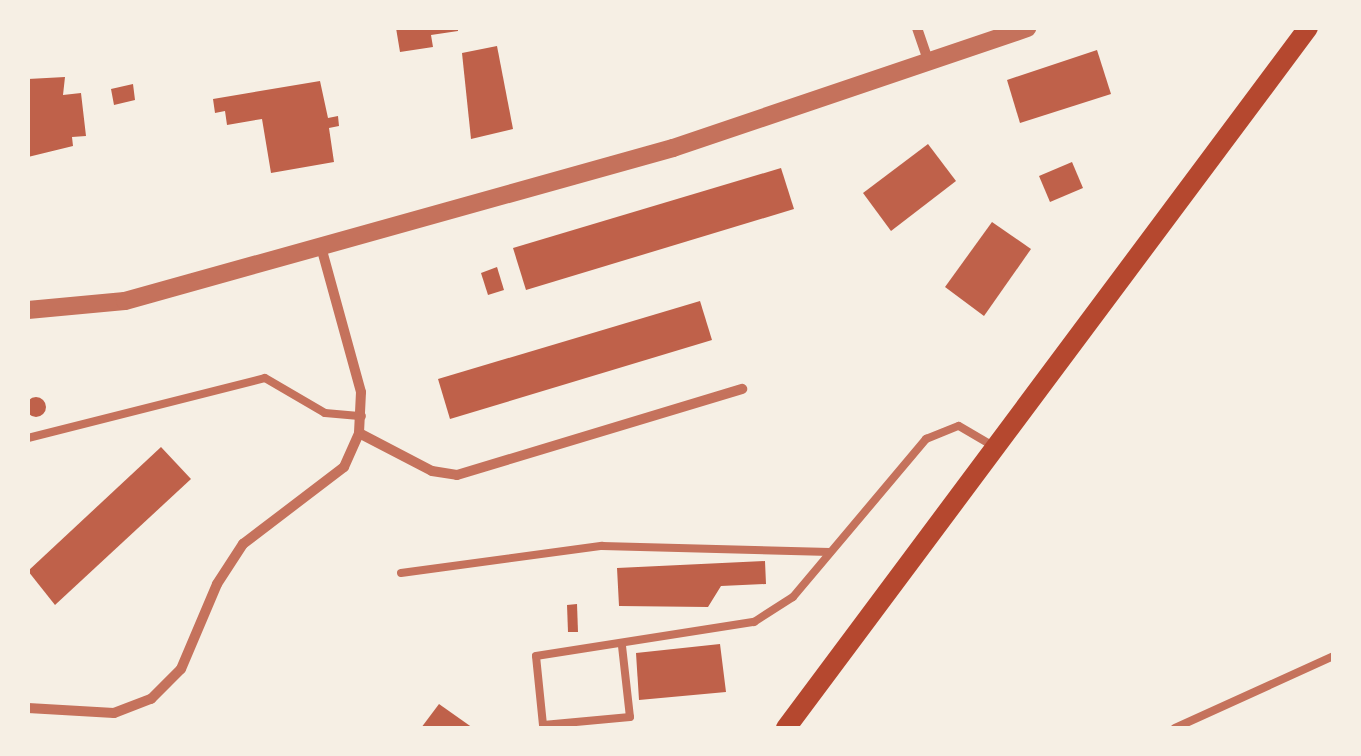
<!DOCTYPE html>
<html>
<head>
<meta charset="utf-8">
<style>
  body { margin:0 }
  #map { position:relative; width:1361px; height:756px; overflow:hidden; background:#f6efe4; font-family:"Archivo Narrow",sans-serif }
  div>[style] { position:absolute }
  .building>* { inset:0; background:#bf614a }
  .round { border-radius:50% }
  .service>* { height:8px; margin:-4px; padding:0 4px; transform-origin:4px; border-radius:4px; background:#c5725c }
  .minor>* { height:10px; margin:-5px; padding:0 5px; transform-origin:5px; border-radius:5px; background:#c5725c }
  .tertiary>* { height:18px; margin:-9px; padding:0 9px; transform-origin:9px; border-radius:9px; background:#c5725c }
  .secondary>* { height:20px; margin:-10px; padding:0 10px; transform-origin:10px; border-radius:10px; background:#b5482f }
  span { translate:-50% -50%; white-space:nowrap; text-align:center; line-height:1.15; -webkit-text-stroke:10px #f6efe4; paint-order:stroke }
  .frame { position:absolute; inset:0; border:30px solid #f6efe4; pointer-events:none }
</style>
</head>
<body>
<div id="map">
  <div class="building">
    <i style="clip-path:polygon(396px 28px,458px 28px,458px 31px,431px 35px,433px 47px,400px 52px)"></i>
    <i style="clip-path:polygon(497px 46px,513px 129px,471px 139px,462px 53px)"></i>
    <i style="clip-path:polygon(1097px 50px,1111px 94px,1020px 123px,1007px 80px)"></i>
    <i style="clip-path:polygon(65px 77px,63px 95px,81px 93px,86px 136px,72px 137px,73px 146px,28px 157px,28px 79px)"></i>
    <i style="clip-path:polygon(320px 81px,328px 118px,338px 116px,339px 126px,329px 128px,334px 162px,271px 173px,262px 119px,227px 125px,225px 111px,215px 113px,213px 99px)"></i>
    <i style="clip-path:polygon(133px 84px,135px 100px,114px 105px,111px 89px)"></i>
    <i style="clip-path:polygon(928px 144px,956px 181px,891px 231px,863px 193px)"></i>
    <i style="clip-path:polygon(1072px 162px,1083px 188px,1050px 202px,1039px 176px)"></i>
    <i style="clip-path:polygon(781px 168px,794px 209px,526px 290px,513px 248px)"></i>
    <i style="clip-path:polygon(992px 222px,1031px 249px,984px 316px,945px 287px)"></i>
    <i style="clip-path:polygon(497px 267px,504px 290px,488px 295px,481px 273px)"></i>
    <i style="clip-path:polygon(700px 301px,712px 340px,450px 419px,438px 379px)"></i>
    <i class="round" style="left:26px;top:397px;width:20px;height:20px"></i>
    <i style="clip-path:polygon(161px 447px,191px 479px,55px 605px,28px 571px)"></i>
    <i style="clip-path:polygon(765px 561px,766px 584px,721px 586px,708px 607px,619px 606px,617px 568px)"></i>
    <i style="clip-path:polygon(577px 604px,578px 632px,568px 632px,567px 605px)"></i>
    <i style="clip-path:polygon(720px 644px,726px 692px,639px 700px,636px 653px)"></i>
    <i style="clip-path:polygon(439px 704px,473px 728px,421px 728px)"></i>
  </div>
  <div class="service">
    <i style="left:28px;top:438px;width:244px;rotate:-14.2deg"></i>
    <i style="left:265px;top:378px;width:69px;rotate:30.3deg"></i>
    <i style="left:325px;top:413px;width:37px;rotate:5deg"></i>
    <i style="left:401px;top:573px;width:203px;rotate:-7.7deg"></i>
    <i style="left:602px;top:546px;width:228px;rotate:1.5deg"></i>
    <i style="left:622px;top:646px;width:71px;rotate:83.6deg"></i>
    <i style="left:630px;top:717px;width:87px;rotate:174.7deg"></i>
    <i style="left:543px;top:725px;width:69px;rotate:-95.8deg"></i>
    <i style="left:536px;top:656px;width:221px;rotate:-8.9deg"></i>
    <i style="left:754px;top:622px;width:46px;rotate:-32.7deg"></i>
    <i style="left:793px;top:597px;width:207px;rotate:-49.9deg"></i>
    <i style="left:926px;top:439px;width:35px;rotate:-22deg"></i>
    <i style="left:959px;top:426px;width:42px;rotate:30.3deg"></i>
    <i style="left:1175px;top:728px;width:175px;rotate:-24.4deg"></i>
  </div>
  <div class="minor">
    <i style="left:917px;top:28px;width:36px;rotate:71deg"></i>
    <i style="left:359px;top:433px;width:82px;rotate:27.5deg"></i>
    <i style="left:432px;top:471px;width:25px;rotate:9deg"></i>
    <i style="left:457px;top:475px;width:298px;rotate:-16.8deg"></i>
    <i style="left:28px;top:708px;width:86px;rotate:3.3deg"></i>
    <i style="left:114px;top:713px;width:40px;rotate:-21deg"></i>
    <i style="left:151px;top:699px;width:42px;rotate:-45deg"></i>
    <i style="left:181px;top:669px;width:92px;rotate:-67deg"></i>
    <i style="left:217px;top:584px;width:48px;rotate:-57deg"></i>
    <i style="left:243px;top:544px;width:127px;rotate:-37.3deg"></i>
    <i style="left:344px;top:467px;width:37px;rotate:-66deg"></i>
    <i style="left:359px;top:433px;width:41px;rotate:-87.2deg"></i>
    <i style="left:361px;top:392px;width:150px;rotate:-105.4deg"></i>
  </div>
  <div class="tertiary">
    <i style="left:28px;top:310px;width:97px;rotate:-5.3deg"></i>
    <i style="left:125px;top:301px;width:569px;rotate:-15.6deg"></i>
    <i style="left:673px;top:148px;width:374px;rotate:-18.7deg"></i>
  </div>
  <div class="secondary">
    <i style="left:786px;top:728px;width:873px;rotate:-53.29deg"></i>
  </div>
  <div class="frame"></div>
</div>
</body>
</html>
